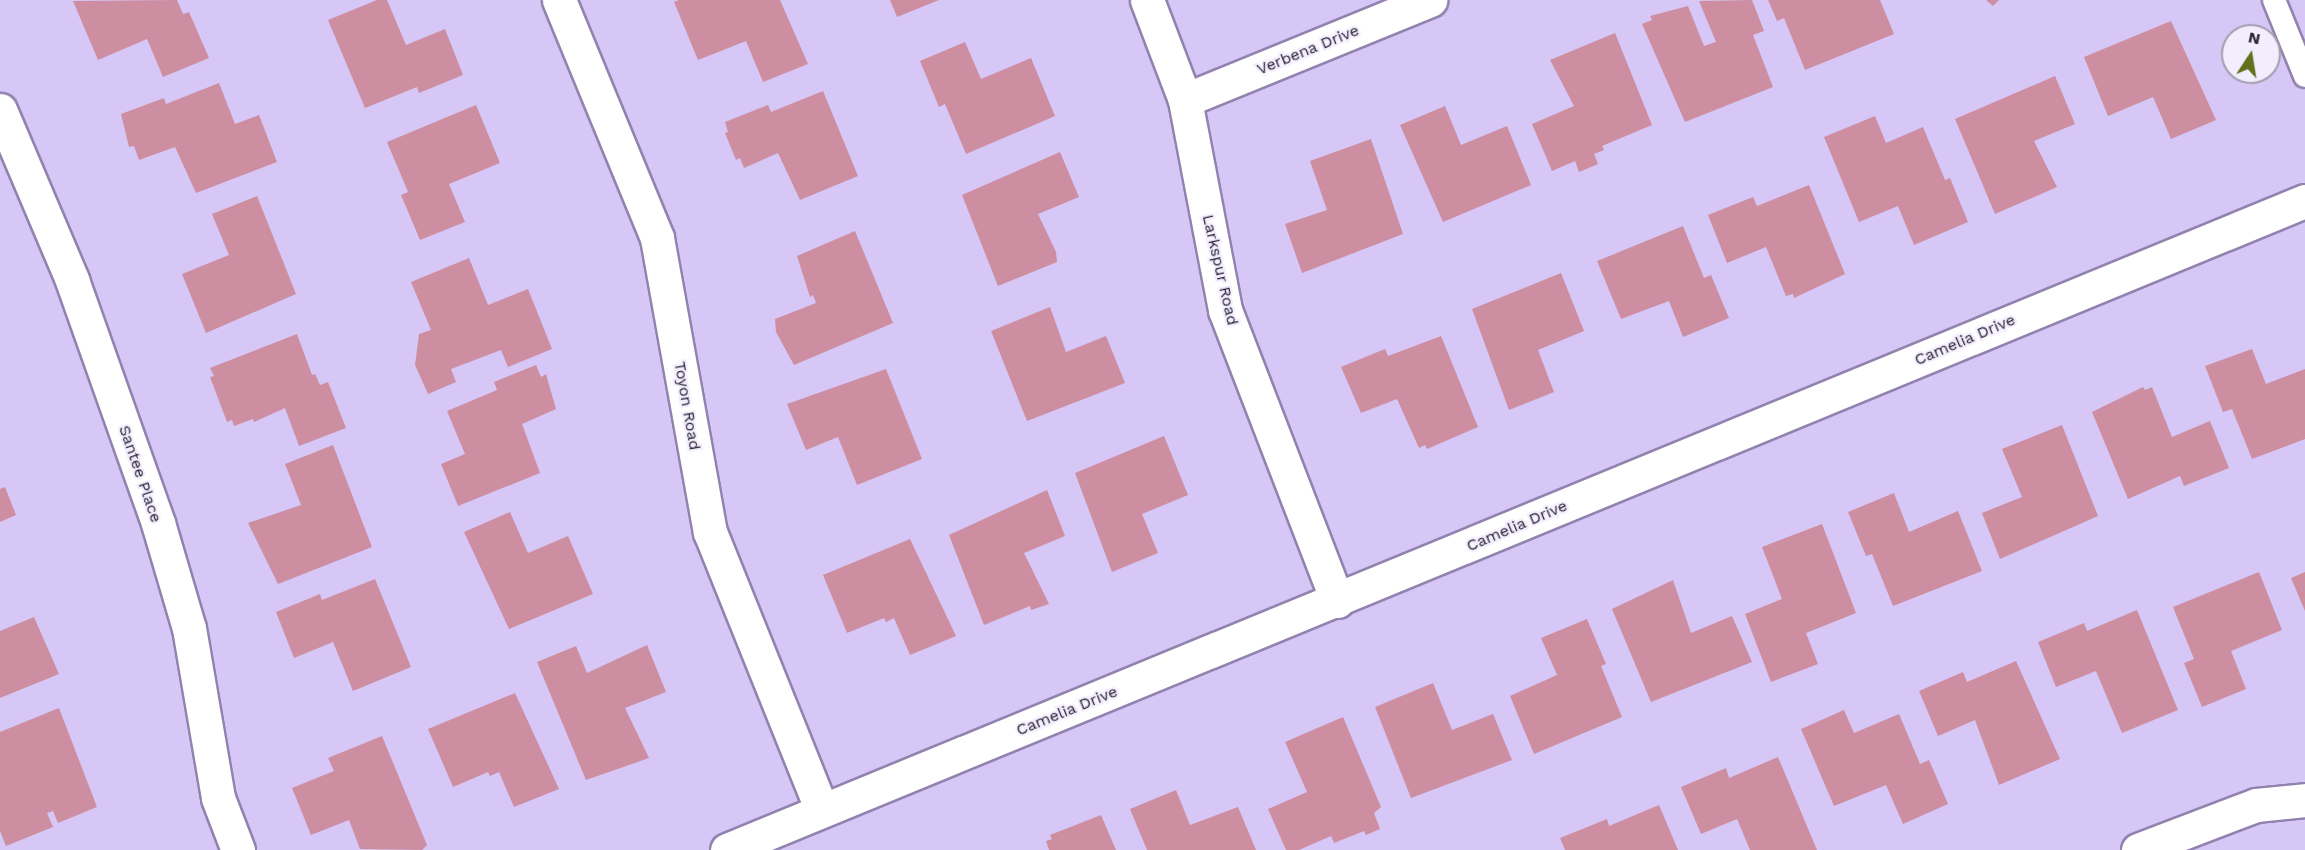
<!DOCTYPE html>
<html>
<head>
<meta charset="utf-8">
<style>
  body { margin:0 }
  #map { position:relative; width:2305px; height:850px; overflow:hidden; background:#d6c7f6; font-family:"Work Sans",sans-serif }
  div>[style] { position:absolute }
  .building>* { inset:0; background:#cd8ea1 }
  .roads { filter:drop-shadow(2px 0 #9182ae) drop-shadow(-2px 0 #9182ae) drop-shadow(0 2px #9182ae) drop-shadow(0 -2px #9182ae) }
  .service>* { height:22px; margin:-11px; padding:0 11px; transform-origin:11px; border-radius:11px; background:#fff }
  .minor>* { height:33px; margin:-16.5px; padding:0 16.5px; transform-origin:16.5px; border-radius:16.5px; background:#fff }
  span { translate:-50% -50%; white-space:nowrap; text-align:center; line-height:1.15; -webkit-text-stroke:4.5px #f3eefd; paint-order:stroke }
  .street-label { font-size:16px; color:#2a2436 }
  .north { position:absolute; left:2221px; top:24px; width:60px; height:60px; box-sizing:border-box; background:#f3eefd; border:2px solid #a39dad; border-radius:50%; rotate:12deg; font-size:16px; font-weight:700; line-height:24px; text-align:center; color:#2a2436 }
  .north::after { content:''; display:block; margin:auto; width:21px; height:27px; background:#60701d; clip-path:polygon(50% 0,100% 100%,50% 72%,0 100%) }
</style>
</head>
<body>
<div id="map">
  <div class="building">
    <i style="clip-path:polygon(177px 0,183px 14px,189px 12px,209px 58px,163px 77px,147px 39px,98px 60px,73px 1px)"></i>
    <i style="clip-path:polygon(377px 0,387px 0,406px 45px,445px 29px,463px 75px,419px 93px,417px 87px,365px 108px,328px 20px)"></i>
    <i style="clip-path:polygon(679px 0,780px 0,808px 64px,763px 82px,746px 41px,698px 60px,674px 2px)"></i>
    <i style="clip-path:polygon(890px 0,939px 0,897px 17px)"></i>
    <i style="clip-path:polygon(1752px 0,1764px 31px,1753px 35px,1773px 87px,1685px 122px,1642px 24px,1652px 20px,1650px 16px,1688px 6px,1704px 46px,1716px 42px,1699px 1px)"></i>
    <i style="clip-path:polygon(1768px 0,1880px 0,1894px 34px,1805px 70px,1784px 18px,1777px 21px)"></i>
    <i style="clip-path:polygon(1986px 0,1999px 0,1993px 6px)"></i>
    <i style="clip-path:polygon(2171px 21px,2216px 120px,2171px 139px,2153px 97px,2108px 116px,2084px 57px)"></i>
    <i style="clip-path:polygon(1615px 33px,1652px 125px,1602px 146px,1604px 150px,1594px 154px,1598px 164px,1579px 172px,1575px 161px,1552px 171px,1532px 124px,1574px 106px,1550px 60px)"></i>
    <i style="clip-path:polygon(965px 42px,981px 79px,1031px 58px,1055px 116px,966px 154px,945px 104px,939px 107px,920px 61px)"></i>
    <i style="clip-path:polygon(2055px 76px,2075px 124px,2034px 141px,2057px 187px,1995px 214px,1955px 119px)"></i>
    <i style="clip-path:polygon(219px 83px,235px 124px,259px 115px,277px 162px,196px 193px,175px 147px,139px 160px,134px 146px,129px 147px,121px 114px,164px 98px,166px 104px)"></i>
    <i style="clip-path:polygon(823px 91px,858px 176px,800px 200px,778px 153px,744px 168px,740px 158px,736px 160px,725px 133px,728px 132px,725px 122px,768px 105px,771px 112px)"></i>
    <i style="clip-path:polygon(476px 105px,500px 163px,449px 184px,465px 222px,420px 240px,401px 195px,408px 192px,387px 142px)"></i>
    <i style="clip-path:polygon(1445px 106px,1461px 145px,1507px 126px,1531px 185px,1443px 222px,1400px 125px)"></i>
    <i style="clip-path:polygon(1875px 116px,1886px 143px,1923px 127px,1945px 180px,1950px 178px,1968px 222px,1914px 245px,1898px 206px,1859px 222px,1824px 137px)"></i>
    <i style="clip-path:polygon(1371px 139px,1403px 234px,1302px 273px,1285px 224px,1327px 210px,1310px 161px)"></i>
    <i style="clip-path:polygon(1060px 152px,1079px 197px,1038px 214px,1056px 252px,1057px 262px,998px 286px,962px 195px)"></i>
    <i style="clip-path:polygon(1809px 185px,1845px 274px,1794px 298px,1793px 294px,1786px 296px,1766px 247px,1727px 263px,1708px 215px,1753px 197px,1757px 206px)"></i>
    <i style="clip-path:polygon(257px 196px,296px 294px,206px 333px,182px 274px,229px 255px,212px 214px)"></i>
    <i style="clip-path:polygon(1683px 226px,1704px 278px,1711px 275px,1729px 318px,1683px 337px,1669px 301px,1621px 319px,1597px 261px)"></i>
    <i style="clip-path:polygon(855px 231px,893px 323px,794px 365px,776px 332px,775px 319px,816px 303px,813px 295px,810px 297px,797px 256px)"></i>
    <i style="clip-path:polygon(469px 258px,488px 305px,528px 289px,552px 349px,508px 367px,501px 350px,451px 369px,456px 382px,428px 394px,415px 365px,419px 334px,431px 330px,411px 282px)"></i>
    <i style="clip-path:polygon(1561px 273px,1584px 331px,1538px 350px,1554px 392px,1509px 410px,1472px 309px)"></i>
    <i style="clip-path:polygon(1050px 307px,1066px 352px,1106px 336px,1125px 383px,1027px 421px,991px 331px)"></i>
    <i style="clip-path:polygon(297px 334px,312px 375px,315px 374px,320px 385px,328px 382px,346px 428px,299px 446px,285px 408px,254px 422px,253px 419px,234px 426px,232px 420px,227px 422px,210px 377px,214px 376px,210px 368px)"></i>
    <i style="clip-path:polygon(1441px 336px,1478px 427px,1427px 449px,1425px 445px,1419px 448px,1397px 399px,1361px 413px,1341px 367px,1385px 349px,1388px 356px)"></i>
    <i style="clip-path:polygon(2252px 349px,2266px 384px,2305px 369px,2305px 439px,2252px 459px,2232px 409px,2223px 412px,2205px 366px)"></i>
    <i style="clip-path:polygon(536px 365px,541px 377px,546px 374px,556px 409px,522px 424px,540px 473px,458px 506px,441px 464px,465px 454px,447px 411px,497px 390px,494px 382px)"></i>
    <i style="clip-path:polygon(886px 369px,922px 459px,857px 485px,838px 437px,806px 450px,787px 404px)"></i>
    <i style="clip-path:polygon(2143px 387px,2145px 390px,2152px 387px,2172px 437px,2210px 421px,2229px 468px,2184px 486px,2180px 476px,2128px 499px,2092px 412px)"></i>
    <i style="clip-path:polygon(2062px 425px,2098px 516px,2000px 559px,1982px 513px,2022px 497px,2002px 449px)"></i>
    <i style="clip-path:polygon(1164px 436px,1188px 495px,1142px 514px,1158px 553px,1112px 572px,1075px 473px)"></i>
    <i style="clip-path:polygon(333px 445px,372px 547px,278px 584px,248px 523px,301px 505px,285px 464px)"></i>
    <i style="clip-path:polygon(5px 487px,16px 515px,0 522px,0 489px)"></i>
    <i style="clip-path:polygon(1047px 490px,1065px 536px,1024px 553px,1049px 604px,1031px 610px,1030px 606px,984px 625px,949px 535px)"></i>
    <i style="clip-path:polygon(1894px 493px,1909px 532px,1958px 511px,1982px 571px,1893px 606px,1872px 554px,1866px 556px,1848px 512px)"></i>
    <i style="clip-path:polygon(510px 512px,528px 553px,568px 536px,593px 594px,509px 629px,464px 532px)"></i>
    <i style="clip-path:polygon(1822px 524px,1856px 613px,1806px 633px,1818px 664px,1771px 682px,1745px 614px,1782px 599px,1762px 547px)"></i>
    <i style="clip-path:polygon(910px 539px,956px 636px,910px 655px,894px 618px,886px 622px,884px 618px,847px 633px,823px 575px)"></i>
    <i style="clip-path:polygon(2259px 572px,2282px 630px,2231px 651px,2246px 689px,2202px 707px,2184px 663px,2194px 659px,2173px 607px)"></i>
    <i style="clip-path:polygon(2305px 572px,2305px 611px,2291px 578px)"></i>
    <i style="clip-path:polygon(375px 579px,411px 667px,353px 691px,333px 642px,294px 658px,276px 612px,320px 594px,322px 600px)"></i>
    <i style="clip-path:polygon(1673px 580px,1691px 633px,1732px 616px,1752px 662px,1651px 702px,1612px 609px)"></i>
    <i style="clip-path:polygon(2137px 610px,2178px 710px,2122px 733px,2096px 671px,2056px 687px,2038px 642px,2084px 623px,2087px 631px)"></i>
    <i style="clip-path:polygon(34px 617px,59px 674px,0 698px,0 631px)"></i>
    <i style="clip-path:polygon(1587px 619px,1606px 664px,1601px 666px,1622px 717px,1534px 754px,1510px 696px,1557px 675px,1541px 638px)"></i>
    <i style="clip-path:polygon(647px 645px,666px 692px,625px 708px,649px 758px,586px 780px,537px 662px,576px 646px,587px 673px)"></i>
    <i style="clip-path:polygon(2016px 661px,2060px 759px,1999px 785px,1975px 720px,1938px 736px,1919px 691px,1963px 672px,1967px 682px)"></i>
    <i style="clip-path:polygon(1433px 683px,1452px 730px,1493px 714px,1512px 760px,1411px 798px,1375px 707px)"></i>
    <i style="clip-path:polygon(515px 693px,559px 789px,514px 807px,499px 772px,490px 776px,488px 772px,453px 787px,428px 729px)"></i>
    <i style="clip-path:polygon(59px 708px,97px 807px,58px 823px,53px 811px,47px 813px,53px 827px,6px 846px,0 831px,0 732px)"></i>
    <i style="clip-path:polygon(1844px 710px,1854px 733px,1899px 714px,1920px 764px,1929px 760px,1948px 804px,1903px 824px,1886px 785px,1834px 806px,1801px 729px)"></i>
    <i style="clip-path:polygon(1343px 717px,1381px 807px,1374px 813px,1380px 829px,1366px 835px,1364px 831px,1334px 843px,1331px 836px,1299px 850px,1286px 850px,1268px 809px,1307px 792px,1285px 742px)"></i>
    <i style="clip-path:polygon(382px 736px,427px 845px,422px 850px,360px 849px,349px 820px,311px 835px,292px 788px,334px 771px,328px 758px)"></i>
    <i style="clip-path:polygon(1778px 757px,1817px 850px,1750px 850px,1737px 819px,1701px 834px,1681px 787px,1726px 768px,1729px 778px)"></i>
    <i style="clip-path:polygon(1176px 790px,1190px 825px,1238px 807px,1256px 850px,1147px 850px,1130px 809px)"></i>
    <i style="clip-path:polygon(1659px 805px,1678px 850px,1565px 850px,1560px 838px,1607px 819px,1609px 826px)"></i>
    <i style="clip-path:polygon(1101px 815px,1116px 850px,1049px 850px,1046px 841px,1052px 839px,1050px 835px)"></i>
  </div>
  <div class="roads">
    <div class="service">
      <i style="left:2274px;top:0;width:82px;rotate:67.8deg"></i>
    </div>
    <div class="minor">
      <i style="left:559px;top:0;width:257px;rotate:67.6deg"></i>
      <i style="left:657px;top:238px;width:299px;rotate:79.8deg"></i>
      <i style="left:710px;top:532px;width:300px;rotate:68.1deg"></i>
      <i style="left:1147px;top:0;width:107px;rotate:69.2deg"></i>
      <i style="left:1185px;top:100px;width:214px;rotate:79.2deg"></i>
      <i style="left:1225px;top:310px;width:312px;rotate:68.9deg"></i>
      <i style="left:1185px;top:100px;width:265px;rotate:-22.2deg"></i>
      <i style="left:0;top:110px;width:185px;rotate:67deg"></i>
      <i style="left:72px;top:280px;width:258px;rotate:70.5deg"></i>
      <i style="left:158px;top:523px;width:109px;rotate:73.6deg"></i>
      <i style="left:189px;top:628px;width:172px;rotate:80.3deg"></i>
      <i style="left:218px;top:798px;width:56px;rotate:69deg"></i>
      <i style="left:727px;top:850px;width:1706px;rotate:-22.36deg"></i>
      <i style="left:2138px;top:850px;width:126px;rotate:-20.9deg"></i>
      <i style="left:2256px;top:805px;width:49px;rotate:-5.8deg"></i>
    </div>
  </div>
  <div class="street-label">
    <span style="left:1308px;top:50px;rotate:-22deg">Verbena Drive</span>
    <span style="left:1220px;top:270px;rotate:77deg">Larkspur Road</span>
    <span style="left:1965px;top:340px;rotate:-23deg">Camelia Drive</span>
    <span style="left:687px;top:406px;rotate:80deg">Toyon Road</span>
    <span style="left:140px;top:474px;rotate:71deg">Santee Place</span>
    <span style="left:1517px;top:526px;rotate:-23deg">Camelia Drive</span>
    <span style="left:1067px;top:711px;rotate:-22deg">Camelia Drive</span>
  </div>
  <div class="north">N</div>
</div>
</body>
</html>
